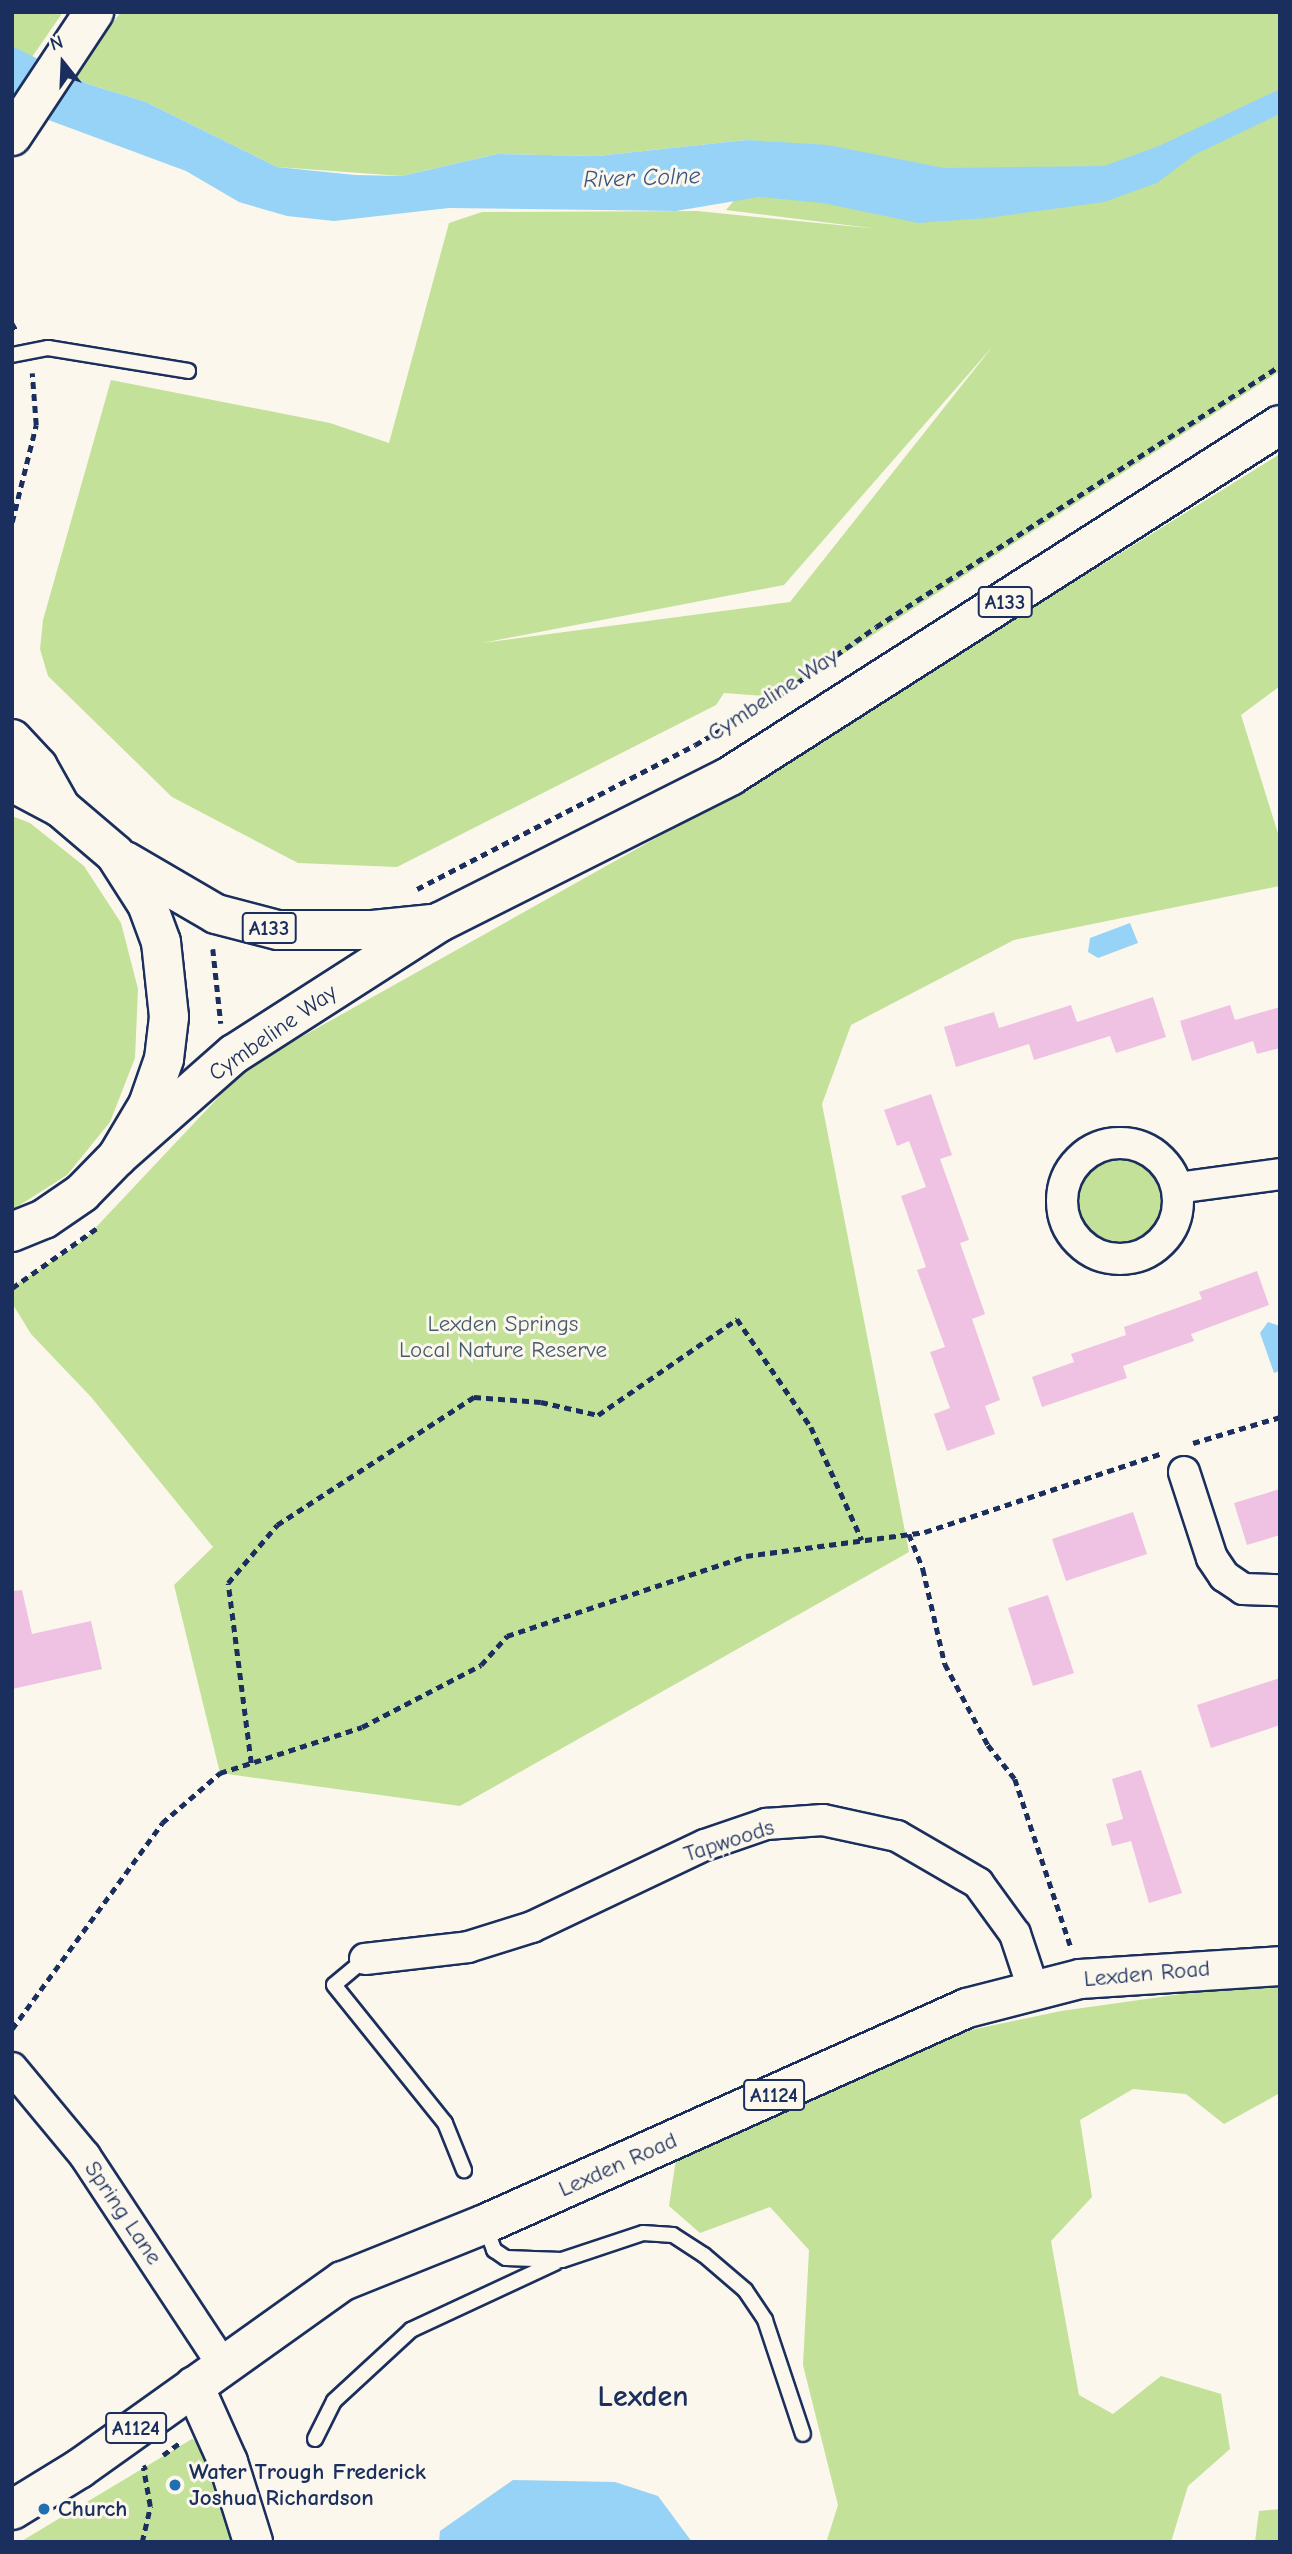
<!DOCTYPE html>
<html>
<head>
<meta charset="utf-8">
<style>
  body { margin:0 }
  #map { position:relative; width:1292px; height:2554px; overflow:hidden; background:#fbf7ec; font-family:"Comic Neue",sans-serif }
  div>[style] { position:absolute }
  .green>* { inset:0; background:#c3e199 }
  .round { border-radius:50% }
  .water>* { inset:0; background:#97d3f7 }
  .building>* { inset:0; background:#efc1e3 }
  .path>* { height:4.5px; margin-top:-2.25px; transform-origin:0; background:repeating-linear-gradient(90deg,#1b2f5e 0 7px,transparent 0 12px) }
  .roads { filter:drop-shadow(2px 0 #1b2f5e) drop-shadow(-2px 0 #1b2f5e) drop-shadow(0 2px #1b2f5e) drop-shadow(0 -2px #1b2f5e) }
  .lane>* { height:14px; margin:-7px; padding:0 7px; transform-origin:7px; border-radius:7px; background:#fbf7ec }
  .street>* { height:30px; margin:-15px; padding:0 15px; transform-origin:15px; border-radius:15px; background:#fbf7ec }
  .street>.ring { margin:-15px; padding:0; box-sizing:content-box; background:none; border:30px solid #fbf7ec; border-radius:50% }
  .secondary>* { height:38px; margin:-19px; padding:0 19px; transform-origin:19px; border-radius:19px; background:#fbf7ec }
  .primary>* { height:38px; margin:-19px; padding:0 19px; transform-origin:19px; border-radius:19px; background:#fbf7ec }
  .dots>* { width:19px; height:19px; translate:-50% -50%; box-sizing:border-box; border:4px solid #fbf7ec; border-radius:50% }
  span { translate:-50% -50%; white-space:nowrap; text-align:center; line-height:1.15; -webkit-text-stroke:6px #fbf7ec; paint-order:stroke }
  .shield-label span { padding:2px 5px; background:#fbf7ec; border:2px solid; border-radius:5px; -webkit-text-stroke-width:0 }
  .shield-label { font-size:21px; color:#1b2f5e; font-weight:700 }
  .street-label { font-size:23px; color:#1b2f5e }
  .park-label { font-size:23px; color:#455c6d }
  .poi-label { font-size:23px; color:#1b2f5e; font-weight:700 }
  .left { translate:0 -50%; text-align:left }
  .water-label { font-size:24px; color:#3a5884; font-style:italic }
  .district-label { font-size:30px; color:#1b2f5e; font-weight:700 }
  .frame { position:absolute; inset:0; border:14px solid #1b2f5e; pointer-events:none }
  .north { position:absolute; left:28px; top:28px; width:70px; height:70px; -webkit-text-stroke:5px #fbf7ec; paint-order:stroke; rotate:342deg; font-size:19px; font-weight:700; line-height:28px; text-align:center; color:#1b2f5e }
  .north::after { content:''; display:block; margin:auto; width:24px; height:32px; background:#1b2f5e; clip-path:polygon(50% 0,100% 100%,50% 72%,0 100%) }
</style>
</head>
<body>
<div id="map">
  <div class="green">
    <i style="clip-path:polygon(12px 12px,63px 12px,30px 60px,12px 47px)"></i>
    <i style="clip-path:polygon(evenodd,121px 12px,1280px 12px,1280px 371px,777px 697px,724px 693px,716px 705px,397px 867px,298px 863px,172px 797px,48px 676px,40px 649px,43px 620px,111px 380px,330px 423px,389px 443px,449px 223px,482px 212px,697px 211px,879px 229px,726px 210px,783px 143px,746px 140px,597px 156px,497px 154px,402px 176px,277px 167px,146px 102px,88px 84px,57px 68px,97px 44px,121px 12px,993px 346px,790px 602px,482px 643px,784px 585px,993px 346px)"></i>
    <i style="clip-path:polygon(1280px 454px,1280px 686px,1241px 715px,1280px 840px,1280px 886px,1014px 940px,851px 1025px,822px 1104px,909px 1552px,460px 1806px,220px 1773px,174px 1585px,213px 1547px,92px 1398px,31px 1334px,12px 1303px,12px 1287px,83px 1241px,246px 1068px,724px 800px)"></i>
    <i style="clip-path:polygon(12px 816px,30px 823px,84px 866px,121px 923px,138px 989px,135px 1058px,110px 1122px,67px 1175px,12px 1210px)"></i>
    <i class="round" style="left:1070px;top:1150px;width:100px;height:100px"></i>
    <i style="clip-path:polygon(1280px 1987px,1280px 2093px,1224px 2124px,1186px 2094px,1133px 2089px,1080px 2120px,1092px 2197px,1051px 2241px,1079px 2395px,1113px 2414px,1161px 2376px,1221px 2394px,1230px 2449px,1188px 2486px,1171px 2542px,817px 2542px,827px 2540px,838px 2505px,803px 2365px,809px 2250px,770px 2207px,700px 2233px,669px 2206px,676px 2159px,924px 2040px,1061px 2011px,1196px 1992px)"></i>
    <i style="clip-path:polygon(192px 2439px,204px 2445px,243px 2542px,20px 2542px)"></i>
    <i style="clip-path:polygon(1280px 2509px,1280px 2542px,1255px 2542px,1259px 2511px)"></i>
  </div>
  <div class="water">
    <i style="clip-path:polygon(12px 46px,88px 84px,146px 102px,277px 167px,355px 175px,402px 176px,497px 154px,597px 156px,746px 140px,828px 145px,944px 168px,1104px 166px,1159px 146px,1280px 89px,1280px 114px,1194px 155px,1157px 183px,1104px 202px,987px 218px,918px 223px,823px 203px,759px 197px,676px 211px,449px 208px,334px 221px,287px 216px,239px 202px,186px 171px,35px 115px,12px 101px)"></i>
    <i style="clip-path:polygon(1130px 923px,1138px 943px,1098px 958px,1088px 952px,1090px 938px)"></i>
    <i style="clip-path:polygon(1268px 1322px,1280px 1326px,1280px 1371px,1274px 1373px,1260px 1333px)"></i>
    <i style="clip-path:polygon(513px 2480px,615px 2482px,658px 2496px,692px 2542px,439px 2542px,440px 2531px)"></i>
  </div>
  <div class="building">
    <i style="clip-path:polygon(1153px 997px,1166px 1037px,1116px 1053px,1110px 1036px,1034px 1060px,1029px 1044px,956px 1067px,944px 1027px,994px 1012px,999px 1028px,1071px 1005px,1077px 1022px)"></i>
    <i style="clip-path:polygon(1230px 1005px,1235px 1020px,1280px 1007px,1280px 1048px,1257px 1054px,1253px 1041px,1192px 1061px,1180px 1021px)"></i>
    <i style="clip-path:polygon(931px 1094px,952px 1155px,940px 1159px,969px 1240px,960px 1243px,985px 1314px,972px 1319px,1000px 1400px,985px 1406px,995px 1434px,947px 1451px,934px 1414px,950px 1408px,930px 1352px,945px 1347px,917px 1270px,926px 1267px,901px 1196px,926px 1187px,909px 1141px,897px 1146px,884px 1110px)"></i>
    <i style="clip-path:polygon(1257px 1271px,1269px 1305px,1191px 1334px,1194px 1341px,1123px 1366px,1127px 1378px,1042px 1407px,1032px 1377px,1074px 1362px,1071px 1354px,1126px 1335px,1124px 1327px,1202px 1299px,1199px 1292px)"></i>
    <i style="clip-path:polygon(1280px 1489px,1280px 1535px,1247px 1545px,1234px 1503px)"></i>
    <i style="clip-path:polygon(1133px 1512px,1147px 1554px,1066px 1581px,1052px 1539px)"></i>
    <i style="clip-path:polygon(22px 1590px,32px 1634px,91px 1621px,102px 1669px,12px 1689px,12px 1591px)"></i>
    <i style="clip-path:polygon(1048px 1595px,1074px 1673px,1033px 1686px,1008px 1608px)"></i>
    <i style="clip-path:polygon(1280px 1678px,1280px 1725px,1211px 1748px,1197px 1705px)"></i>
    <i style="clip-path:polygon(1141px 1770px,1182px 1893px,1149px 1903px,1131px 1841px,1112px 1846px,1106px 1824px,1123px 1819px,1112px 1779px)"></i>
  </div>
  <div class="path">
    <i style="left:12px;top:323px;width:10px;rotate:61deg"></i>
    <i style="left:12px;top:522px;width:100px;rotate:-76.1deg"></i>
    <i style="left:36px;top:425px;width:52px;rotate:-94.4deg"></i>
    <i style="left:417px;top:889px;width:313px;rotate:-27.4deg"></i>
    <i style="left:695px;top:745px;width:95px;rotate:-30.3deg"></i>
    <i style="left:777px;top:697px;width:121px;rotate:-35.3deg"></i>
    <i style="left:876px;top:627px;width:481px;rotate:-32.9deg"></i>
    <i style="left:213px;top:949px;width:75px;rotate:83.9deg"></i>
    <i style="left:12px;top:1288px;width:104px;rotate:-35.2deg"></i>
    <i style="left:1193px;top:1443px;width:91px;rotate:-16.6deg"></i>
    <i style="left:909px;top:1534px;width:38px;rotate:68deg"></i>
    <i style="left:923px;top:1569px;width:98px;rotate:77deg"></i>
    <i style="left:945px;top:1664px;width:92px;rotate:62deg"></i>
    <i style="left:988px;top:1745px;width:43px;rotate:51.5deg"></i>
    <i style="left:1015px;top:1779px;width:177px;rotate:71.6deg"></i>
    <i style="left:251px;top:1763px;width:181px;rotate:-97.3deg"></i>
    <i style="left:228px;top:1583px;width:76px;rotate:-49.8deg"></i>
    <i style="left:277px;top:1525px;width:235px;rotate:-33deg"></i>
    <i style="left:474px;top:1397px;width:67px;rotate:4.3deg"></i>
    <i style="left:541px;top:1402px;width:58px;rotate:12.8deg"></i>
    <i style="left:598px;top:1415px;width:169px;rotate:-34.6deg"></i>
    <i style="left:737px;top:1319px;width:131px;rotate:55.6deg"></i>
    <i style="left:811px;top:1427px;width:124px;rotate:65.7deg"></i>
    <i style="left:12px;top:2029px;width:255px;rotate:-53.9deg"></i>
    <i style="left:162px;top:1823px;width:77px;rotate:-40.8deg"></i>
    <i style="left:220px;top:1773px;width:149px;rotate:-17.9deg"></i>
    <i style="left:362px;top:1727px;width:134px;rotate:-27.5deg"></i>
    <i style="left:481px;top:1665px;width:39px;rotate:-48deg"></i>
    <i style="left:507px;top:1636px;width:252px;rotate:-18.5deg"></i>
    <i style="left:746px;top:1556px;width:181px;rotate:-7.6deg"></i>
    <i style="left:925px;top:1532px;width:250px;rotate:-18.4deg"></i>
    <i style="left:163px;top:2455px;width:22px;rotate:-36deg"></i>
    <i style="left:142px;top:2542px;width:37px;rotate:-77deg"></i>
    <i style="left:150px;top:2506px;width:39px;rotate:-100deg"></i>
    <i style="left:143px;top:2468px;width:4px;rotate:-27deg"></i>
  </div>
  <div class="roads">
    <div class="lane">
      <i style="left:12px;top:355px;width:37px;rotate:-11deg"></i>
      <i style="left:48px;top:348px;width:142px;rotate:9.3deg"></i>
      <i style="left:365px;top:1959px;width:40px;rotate:140deg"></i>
      <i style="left:334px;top:1985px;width:177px;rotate:51.2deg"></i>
      <i style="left:445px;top:2123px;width:51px;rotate:68deg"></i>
      <i style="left:485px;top:2225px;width:27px;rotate:70deg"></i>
      <i style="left:494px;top:2250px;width:14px;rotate:34deg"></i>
      <i style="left:506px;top:2258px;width:56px;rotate:2deg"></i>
      <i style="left:562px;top:2260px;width:85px;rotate:-18.4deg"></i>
      <i style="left:643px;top:2233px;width:30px;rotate:4deg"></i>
      <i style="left:673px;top:2235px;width:37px;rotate:33deg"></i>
      <i style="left:704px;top:2255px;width:54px;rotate:40.5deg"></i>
      <i style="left:745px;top:2290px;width:36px;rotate:56deg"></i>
      <i style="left:765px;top:2320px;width:120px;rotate:71.6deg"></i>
      <i style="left:315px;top:2439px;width:42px;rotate:-63.4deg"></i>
      <i style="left:334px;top:2401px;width:105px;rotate:-42.7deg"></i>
      <i style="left:411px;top:2330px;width:159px;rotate:-25deg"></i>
    </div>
    <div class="street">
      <i class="ring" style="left:1062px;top:1143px;width:86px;height:86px"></i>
      <i style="left:1177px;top:1188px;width:104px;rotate:-7.7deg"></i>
      <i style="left:1184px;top:1472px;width:90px;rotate:72deg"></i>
      <i style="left:1212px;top:1558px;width:22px;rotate:56deg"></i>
      <i style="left:1224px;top:1576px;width:23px;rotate:34deg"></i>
      <i style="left:1243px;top:1589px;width:37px;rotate:2deg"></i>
      <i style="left:365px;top:1959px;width:104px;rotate:-6.6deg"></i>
      <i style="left:468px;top:1947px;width:67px;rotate:-17.4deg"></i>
      <i style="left:532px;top:1927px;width:191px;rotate:-25.4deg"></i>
      <i style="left:705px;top:1845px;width:65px;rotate:-19deg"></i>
      <i style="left:766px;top:1824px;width:57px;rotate:-4deg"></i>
      <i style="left:823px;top:1820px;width:76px;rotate:12.2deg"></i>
      <i style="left:897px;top:1836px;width:94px;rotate:30.1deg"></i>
      <i style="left:978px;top:1883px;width:63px;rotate:54deg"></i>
      <i style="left:1015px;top:1934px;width:57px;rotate:71.6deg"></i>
      <i style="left:12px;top:2068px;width:114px;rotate:50.3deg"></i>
      <i style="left:85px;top:2156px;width:250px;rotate:56.6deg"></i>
    </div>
    <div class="secondary">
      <i style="left:12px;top:136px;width:149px;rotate:-56.5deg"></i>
      <i style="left:12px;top:739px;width:38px;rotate:47deg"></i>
      <i style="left:38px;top:767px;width:47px;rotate:60.7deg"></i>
      <i style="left:194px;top:2386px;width:83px;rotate:65.9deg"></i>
      <i style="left:228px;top:2462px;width:84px;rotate:72.6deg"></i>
    </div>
    <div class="primary">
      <i style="left:12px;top:782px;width:55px;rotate:28deg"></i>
      <i style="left:61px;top:808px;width:71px;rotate:40.4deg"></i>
      <i style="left:115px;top:854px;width:59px;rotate:57.4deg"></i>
      <i style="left:147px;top:904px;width:40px;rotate:69.8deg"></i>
      <i style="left:161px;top:942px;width:75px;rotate:83.9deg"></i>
      <i style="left:169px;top:1017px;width:42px;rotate:96.8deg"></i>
      <i style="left:164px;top:1059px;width:49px;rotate:109.2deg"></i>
      <i style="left:148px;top:1105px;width:61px;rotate:120.8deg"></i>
      <i style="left:117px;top:1157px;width:50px;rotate:134.2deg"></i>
      <i style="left:82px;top:1193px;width:46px;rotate:145.6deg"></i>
      <i style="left:44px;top:1219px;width:35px;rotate:158deg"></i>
      <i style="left:125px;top:861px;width:105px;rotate:30.2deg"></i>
      <i style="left:216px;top:914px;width:64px;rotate:14.5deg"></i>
      <i style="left:278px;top:930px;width:95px"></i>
      <i style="left:373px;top:930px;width:57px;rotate:-6deg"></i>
      <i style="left:117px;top:1157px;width:156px;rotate:-41.4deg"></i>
      <i style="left:234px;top:1054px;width:245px;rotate:-32.7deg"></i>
      <i style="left:440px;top:922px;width:325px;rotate:-26.7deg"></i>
      <i style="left:730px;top:776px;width:652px;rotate:-32.55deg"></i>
      <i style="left:12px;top:2510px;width:79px;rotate:-31.5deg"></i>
      <i style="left:79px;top:2469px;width:324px;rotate:-35.5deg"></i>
      <i style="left:343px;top:2281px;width:153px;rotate:-21.9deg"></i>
      <i style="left:485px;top:2224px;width:528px;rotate:-24.14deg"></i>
      <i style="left:967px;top:2008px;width:117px;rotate:-14.4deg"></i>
      <i style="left:1080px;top:1979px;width:200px;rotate:-3.7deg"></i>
    </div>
  </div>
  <div class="dots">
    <i style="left:175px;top:2485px;background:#1f6fb2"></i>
    <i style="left:44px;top:2509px;background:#1f6fb2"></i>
  </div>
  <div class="shield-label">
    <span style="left:1005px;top:602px">A133</span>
    <span style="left:269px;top:928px">A133</span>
    <span style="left:774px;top:2095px">A1124</span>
    <span style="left:136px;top:2428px">A1124</span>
  </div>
  <div class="street-label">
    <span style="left:773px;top:695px;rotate:-33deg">Cymbeline Way</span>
    <span style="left:273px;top:1033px;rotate:-35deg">Cymbeline Way</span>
    <span style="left:729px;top:1841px;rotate:-18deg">Tapwoods</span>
    <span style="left:1147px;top:1974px;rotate:-5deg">Lexden Road</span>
    <span style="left:618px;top:2165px;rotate:-24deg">Lexden Road</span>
    <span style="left:123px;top:2213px;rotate:56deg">Spring Lane</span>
  </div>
  <div class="park-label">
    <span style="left:503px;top:1337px">Lexden Springs<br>Local Nature Reserve</span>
  </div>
  <div class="poi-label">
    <span class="left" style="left:189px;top:2485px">Water Trough Frederick<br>Joshua Richardson</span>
    <span class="left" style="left:58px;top:2509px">Church</span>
  </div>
  <div class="water-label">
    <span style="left:642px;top:178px;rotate:-2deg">River Colne</span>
  </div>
  <div class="district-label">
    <span style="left:643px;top:2397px">Lexden</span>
  </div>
  <div class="frame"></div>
  <div class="north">N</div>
</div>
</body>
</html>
